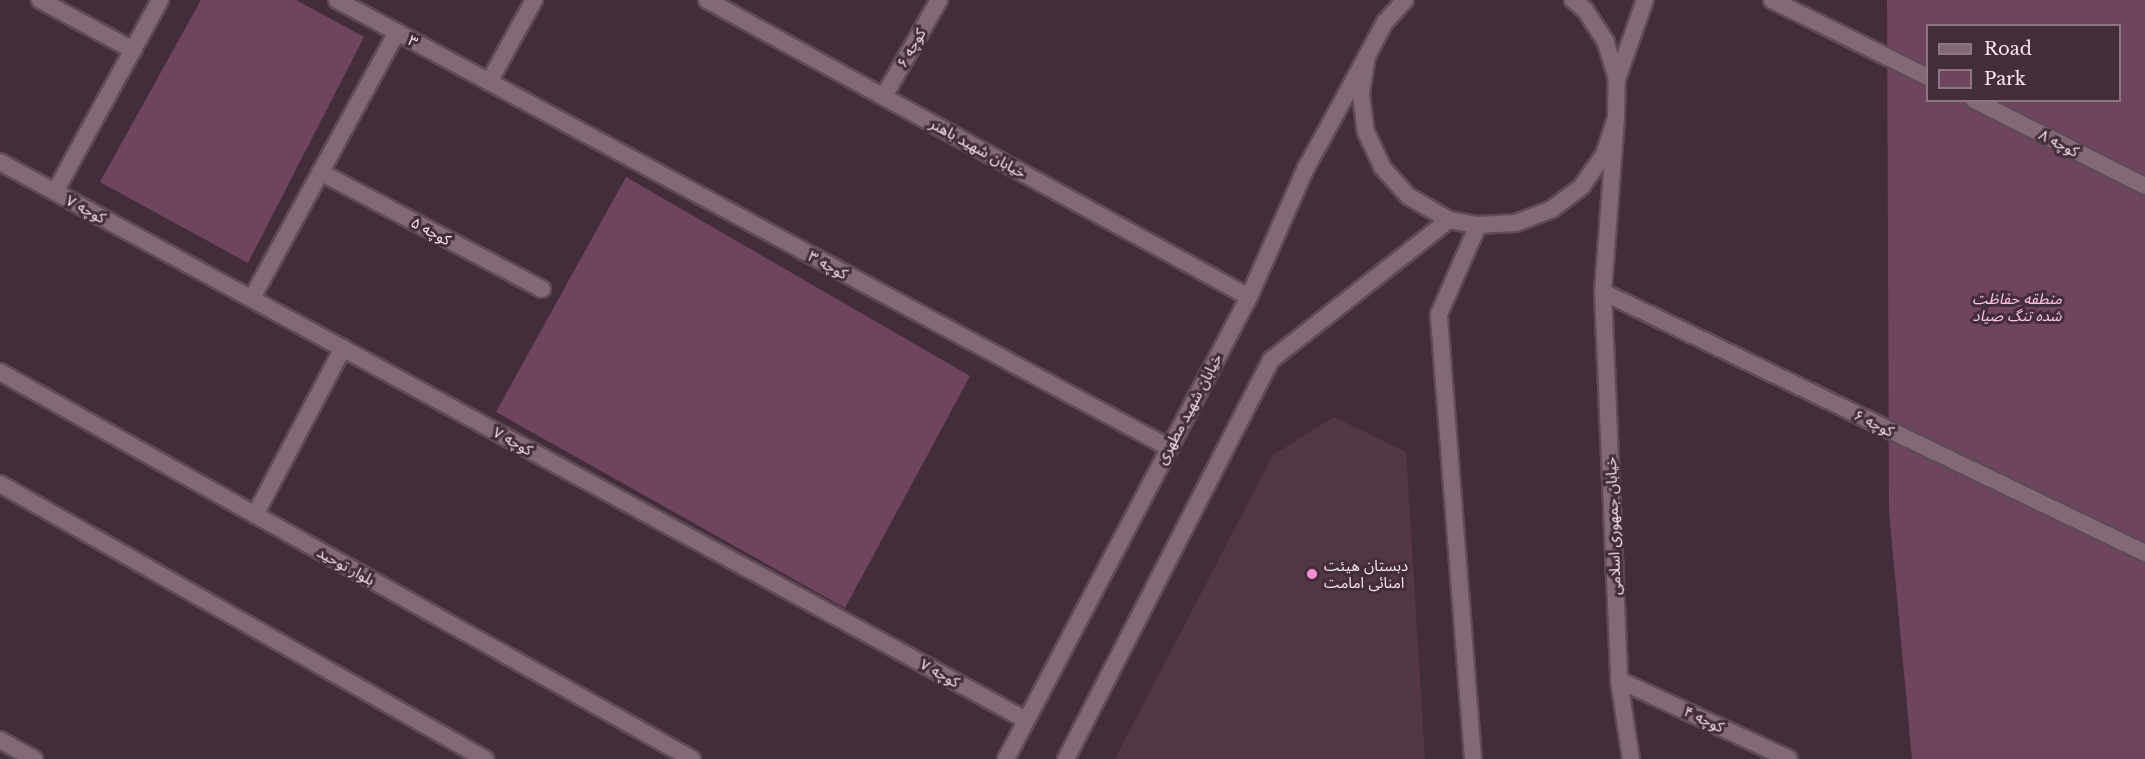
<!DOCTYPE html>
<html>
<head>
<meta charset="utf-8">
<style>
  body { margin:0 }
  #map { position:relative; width:2145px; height:759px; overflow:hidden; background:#442d3b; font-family:"Libre Baskerville","Noto Sans Arabic",serif }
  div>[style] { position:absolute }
  .built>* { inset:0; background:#533747 }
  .green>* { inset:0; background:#6f455e }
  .roads { filter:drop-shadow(2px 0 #5f4b57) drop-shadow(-2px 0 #5f4b57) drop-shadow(0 2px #5f4b57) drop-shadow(0 -2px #5f4b57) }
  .minor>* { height:16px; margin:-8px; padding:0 8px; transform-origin:8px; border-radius:8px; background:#836978 }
  .tertiary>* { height:16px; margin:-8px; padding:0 8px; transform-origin:8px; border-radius:8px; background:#836978 }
  .dots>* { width:16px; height:16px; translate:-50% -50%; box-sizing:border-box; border:3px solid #442d3b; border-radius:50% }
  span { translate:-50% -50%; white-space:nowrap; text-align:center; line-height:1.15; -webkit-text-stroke:6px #442d3b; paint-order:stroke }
  .street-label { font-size:15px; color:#f5e5ee }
  .park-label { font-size:15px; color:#fdc4e6; font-style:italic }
  .poi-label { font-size:15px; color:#f5e5ee }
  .left { translate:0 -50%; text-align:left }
  .legend { position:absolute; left:1926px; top:24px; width:195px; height:78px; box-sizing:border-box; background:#442d3b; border:2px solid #8b7783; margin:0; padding:8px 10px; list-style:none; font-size:18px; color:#f5e5ee }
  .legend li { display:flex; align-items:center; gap:12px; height:30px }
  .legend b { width:30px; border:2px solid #8b7783 }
</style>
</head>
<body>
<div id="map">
  <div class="built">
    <i style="clip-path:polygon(1334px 417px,1406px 452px,1425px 759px,1115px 759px,1273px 455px)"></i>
  </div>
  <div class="green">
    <i style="clip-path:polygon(201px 0,296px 0,364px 37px,248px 263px,100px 182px)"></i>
    <i style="clip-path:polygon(evenodd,1887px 0,2145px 0,2145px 759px,1912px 759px,1889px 512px,1887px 0,1928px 26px,2120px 26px,2120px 100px,1928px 100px,1928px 26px)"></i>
    <i style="clip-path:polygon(626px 177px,970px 376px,845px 608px,496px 412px)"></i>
  </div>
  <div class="roads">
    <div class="minor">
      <i style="left:40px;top:0;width:106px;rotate:28.3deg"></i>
      <i style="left:337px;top:0;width:944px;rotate:28.28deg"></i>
      <i style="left:1772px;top:0;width:174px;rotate:26.3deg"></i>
      <i style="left:489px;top:82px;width:94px;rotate:-61.2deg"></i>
      <i style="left:884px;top:96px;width:111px;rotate:-60.2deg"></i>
      <i style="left:1974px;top:100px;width:191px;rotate:26.7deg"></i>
      <i style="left:0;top:162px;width:1168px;rotate:28.54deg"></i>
      <i style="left:320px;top:172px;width:251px;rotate:27.8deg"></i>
      <i style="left:55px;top:192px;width:219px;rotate:-61.3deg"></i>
      <i style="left:1603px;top:292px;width:602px;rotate:25.71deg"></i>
      <i style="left:252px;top:298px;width:303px;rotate:-61.4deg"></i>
      <i style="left:0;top:372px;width:793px;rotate:29.22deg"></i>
      <i style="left:0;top:484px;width:558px;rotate:29.55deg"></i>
      <i style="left:255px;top:515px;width:189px;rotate:-62.2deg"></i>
      <i style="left:1619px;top:680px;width:187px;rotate:24.9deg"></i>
      <i style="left:0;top:740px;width:39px;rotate:29deg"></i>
      <i style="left:1473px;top:759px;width:446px;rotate:-94.4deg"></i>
      <i style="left:1439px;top:314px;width:97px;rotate:-66.3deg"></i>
    </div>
    <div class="tertiary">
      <i style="left:707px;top:0;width:618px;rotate:28.72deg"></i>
      <i style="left:1405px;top:0;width:30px;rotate:132deg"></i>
      <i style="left:1385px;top:22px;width:38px;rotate:118deg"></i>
      <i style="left:1367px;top:56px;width:38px;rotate:99deg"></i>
      <i style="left:1361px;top:94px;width:38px;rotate:83deg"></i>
      <i style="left:1366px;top:132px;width:38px;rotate:65deg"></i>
      <i style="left:1382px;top:167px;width:39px;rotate:48deg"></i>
      <i style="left:1408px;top:196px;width:48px;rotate:30.3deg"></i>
      <i style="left:1449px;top:220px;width:29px;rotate:10deg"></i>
      <i style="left:1478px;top:225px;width:38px;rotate:-3deg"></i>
      <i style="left:1516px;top:223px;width:39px;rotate:-21deg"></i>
      <i style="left:1552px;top:209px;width:38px;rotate:-37deg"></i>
      <i style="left:1582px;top:186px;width:38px;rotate:-55deg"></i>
      <i style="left:1604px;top:155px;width:39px;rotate:-72deg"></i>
      <i style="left:1616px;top:118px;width:39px;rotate:-89deg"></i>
      <i style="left:1617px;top:79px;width:39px;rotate:-107deg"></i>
      <i style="left:1606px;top:42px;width:38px;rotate:-123deg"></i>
      <i style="left:1585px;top:10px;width:16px;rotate:-140deg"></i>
      <i style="left:1617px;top:79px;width:84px;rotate:-70.5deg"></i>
      <i style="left:1616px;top:118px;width:174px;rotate:94.3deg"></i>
      <i style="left:1603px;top:292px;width:388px;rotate:87.6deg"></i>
      <i style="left:1619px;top:680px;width:80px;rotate:81.4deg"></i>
      <i style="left:1006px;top:759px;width:522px;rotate:-62.26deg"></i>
      <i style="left:1249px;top:297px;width:141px;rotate:-66.2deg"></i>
      <i style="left:1306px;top:168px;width:128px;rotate:-61.4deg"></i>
      <i style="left:1066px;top:759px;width:449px;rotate:-62.8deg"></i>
      <i style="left:1271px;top:360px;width:226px;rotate:-38.2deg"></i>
    </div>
  </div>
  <div class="dots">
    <i style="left:1312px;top:574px;background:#f690d0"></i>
  </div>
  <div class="street-label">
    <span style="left:413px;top:41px;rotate:28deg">۳</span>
    <span style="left:911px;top:48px;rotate:-60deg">کوچه ۶</span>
    <span style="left:2059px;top:143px;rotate:27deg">کوچه ۸</span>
    <span style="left:978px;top:148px;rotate:29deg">خیابان شهید باهنر</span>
    <span style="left:86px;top:209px;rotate:28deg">کوچه ۷</span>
    <span style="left:431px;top:231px;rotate:28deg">کوچه ۵</span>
    <span style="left:828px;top:265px;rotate:28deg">کوچه ۳</span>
    <span style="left:1189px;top:409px;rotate:-62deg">خیابان شهید مطهری</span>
    <span style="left:1874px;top:423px;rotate:26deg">کوچه ۶</span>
    <span style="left:513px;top:441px;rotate:29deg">کوچه ۷</span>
    <span style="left:1613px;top:526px;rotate:-92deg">خیابان جمهوری اسلامی</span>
    <span style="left:346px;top:566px;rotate:29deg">بلوار توحید</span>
    <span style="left:940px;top:673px;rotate:29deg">کوچه ۷</span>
    <span style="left:1704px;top:719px;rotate:25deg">کوچه ۴</span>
  </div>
  <div class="park-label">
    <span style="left:2017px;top:307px">منطقه حفاظت<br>شده تنگ صیاد</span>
  </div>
  <div class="poi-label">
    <span class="left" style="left:1324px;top:574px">دبستان هیئت<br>امنائی امامت</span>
  </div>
  <ul class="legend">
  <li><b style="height:8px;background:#836978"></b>Road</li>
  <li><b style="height:16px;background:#6f455e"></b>Park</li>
  </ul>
</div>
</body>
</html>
